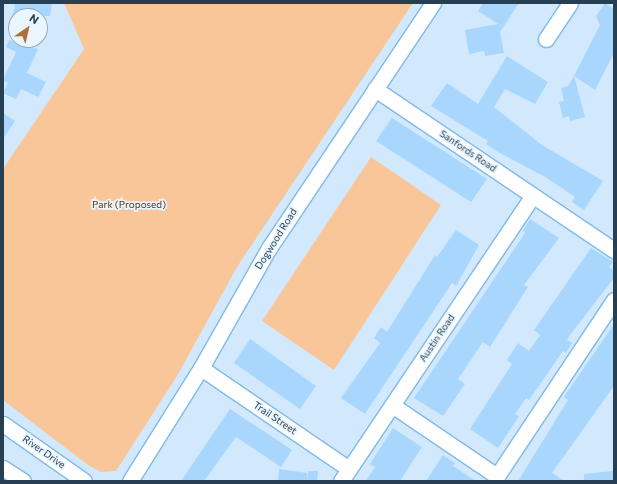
<!DOCTYPE html>
<html>
<head>
<meta charset="utf-8">
<style>
  body { margin:0 }
  #map { position:relative; width:617px; height:484px; overflow:hidden; background:#d2e9fd; font-family:Commissioner,sans-serif }
  div>[style] { position:absolute }
  .green>* { inset:0; background:#f8c698 }
  .building>* { inset:0; background:#a8d6fd }
  .roads { filter:drop-shadow(1px 0 #7fb9e9) drop-shadow(-1px 0 #7fb9e9) drop-shadow(0 1px #7fb9e9) drop-shadow(0 -1px #7fb9e9) }
  .minor>* { height:15px; margin:-7.5px; padding:0 7.5px; transform-origin:7.5px; border-radius:7.5px; background:#fff }
  span { translate:-50% -50%; white-space:nowrap; text-align:center; line-height:1.15; -webkit-text-stroke:3.5px #e9f5ff; paint-order:stroke }
  .street-label { font-size:10px; color:#273f53 }
  .park-label { font-size:10px; color:#593408 }
  .frame { position:absolute; inset:0; border:4px solid #273f53; pointer-events:none }
  .north { position:absolute; left:8px; top:8px; width:40px; height:40px; box-sizing:border-box; background:#e9f5ff; border:1px solid #9bacba; border-radius:50%; rotate:34deg; font-size:11px; font-weight:700; line-height:16px; text-align:center; color:#273f53 }
  .north::after { content:''; display:block; margin:auto; width:14px; height:18px; background:#ac7133; clip-path:polygon(50% 0,100% 100%,50% 72%,0 100%) }
</style>
</head>
<body>
<div id="map">
  <div class="green">
    <i style="clip-path:polygon(64px 3px,413px 3px,237px 267px,177px 376px,116px 471px,101px 472px,88px 465px,3px 400px,3px 169px,84px 49px)"></i>
    <i style="clip-path:polygon(371px 157px,441px 205px,334px 370px,262px 321px)"></i>
  </div>
  <div class="building">
    <i style="clip-path:polygon(15px 3px,52px 3px,50px 16px,13px 16px)"></i>
    <i style="clip-path:polygon(483px 3px,519px 3px,500px 32px,504px 53px,485px 56px,484px 51px,469px 54px,465px 30px,498px 24px,478px 11px)"></i>
    <i style="clip-path:polygon(605px 3px,614px 9px,614px 53px,595px 90px,574px 76px,600px 25px,596px 16px)"></i>
    <i style="clip-path:polygon(9px 40px,38px 49px,27px 73px,46px 82px,38px 97px,21px 89px,16px 99px,3px 93px,8px 83px,3px 80px,16px 52px,6px 47px)"></i>
    <i style="clip-path:polygon(507px 56px,548px 82px,535px 104px,505px 89px,494px 107px,542px 145px,603px 181px,584px 210px,572px 202px,575px 197px,547px 178px,498px 152px,486px 144px,488px 141px,431px 106px,447px 83px,478px 104px)"></i>
    <i style="clip-path:polygon(574px 76px,585px 117px,570px 121px,569px 116px,563px 118px,559px 102px,564px 101px,561px 88px,568px 86px)"></i>
    <i style="clip-path:polygon(3px 113px,15px 121px,3px 139px)"></i>
    <i style="clip-path:polygon(392px 118px,487px 179px,471px 202px,376px 141px)"></i>
    <i style="clip-path:polygon(530px 219px,559px 238px,524px 285px,528px 287px,490px 347px,483px 342px,458px 379px,465px 384px,443px 416px,414px 398px,525px 233px,523px 231px)"></i>
    <i style="clip-path:polygon(456px 230px,479px 245px,456px 286px,452px 283px,365px 414px,341px 398px,380px 343px,374px 338px,381px 327px,387px 332px,435px 255px,437px 257px)"></i>
    <i style="clip-path:polygon(591px 248px,613px 262px,609px 267px,614px 271px,614px 278px,570px 335px,567px 340px,572px 343px,566px 353px,563px 351px,529px 400px,526px 398px,515px 414px,519px 416px,498px 448px,470px 429px,512px 364px,507px 360px,518px 343px,529px 351px,540px 335px,534px 330px)"></i>
    <i style="clip-path:polygon(614px 324px,614px 386px,552px 473px,565px 481px,518px 481px,568px 400px,564px 397px)"></i>
    <i style="clip-path:polygon(250px 339px,316px 386px,300px 409px,234px 363px)"></i>
    <i style="clip-path:polygon(230px 409px,292px 450px,281px 467px,236px 437px,204px 481px,181px 481px)"></i>
    <i style="clip-path:polygon(393px 428px,422px 447px,400px 481px,366px 481px,375px 467px,370px 464px)"></i>
    <i style="clip-path:polygon(443px 455px,455px 463px,453px 466px,476px 481px,426px 481px)"></i>
    <i style="clip-path:polygon(279px 469px,307px 473px,307px 481px,278px 481px)"></i>
    <i style="clip-path:polygon(308px 471px,318px 471px,317px 481px,307px 481px)"></i>
    <i style="clip-path:polygon(613px 471px,614px 481px,584px 481px,584px 474px)"></i>
  </div>
  <div class="roads">
    <div class="minor">
      <i style="left:546px;top:39px;width:43px;rotate:-56.3deg"></i>
      <i style="left:375px;top:89px;width:288px;rotate:34deg"></i>
      <i style="left:201px;top:368px;width:179px;rotate:34.3deg"></i>
      <i style="left:392px;top:405px;width:127px;rotate:34.1deg"></i>
      <i style="left:497px;top:476px;width:211px;rotate:-56.4deg"></i>
      <i style="left:3px;top:424px;width:99px;rotate:35.1deg"></i>
      <i style="left:3px;top:468px;width:24px;rotate:33deg"></i>
      <i style="left:130px;top:481px;width:133px;rotate:-57.9deg"></i>
      <i style="left:201px;top:368px;width:138px;rotate:-60.5deg"></i>
      <i style="left:269px;top:248px;width:295px;rotate:-56.2deg"></i>
      <i style="left:341px;top:481px;width:344px;rotate:-56.1deg"></i>
    </div>
  </div>
  <div class="street-label">
    <span style="left:468px;top:151px;rotate:34deg">Sanfords Road</span>
    <span style="left:276px;top:239px;rotate:-58deg">Dogwood Road</span>
    <span style="left:437px;top:338px;rotate:-56deg">Austin Road</span>
    <span style="left:275px;top:418px;rotate:34deg">Trail Street</span>
    <span style="left:44px;top:452px;rotate:35deg">River Drive</span>
  </div>
  <div class="park-label">
    <span style="left:129px;top:205px">Park (Proposed)</span>
  </div>
  <div class="frame"></div>
  <div class="north">N</div>
</div>
</body>
</html>
